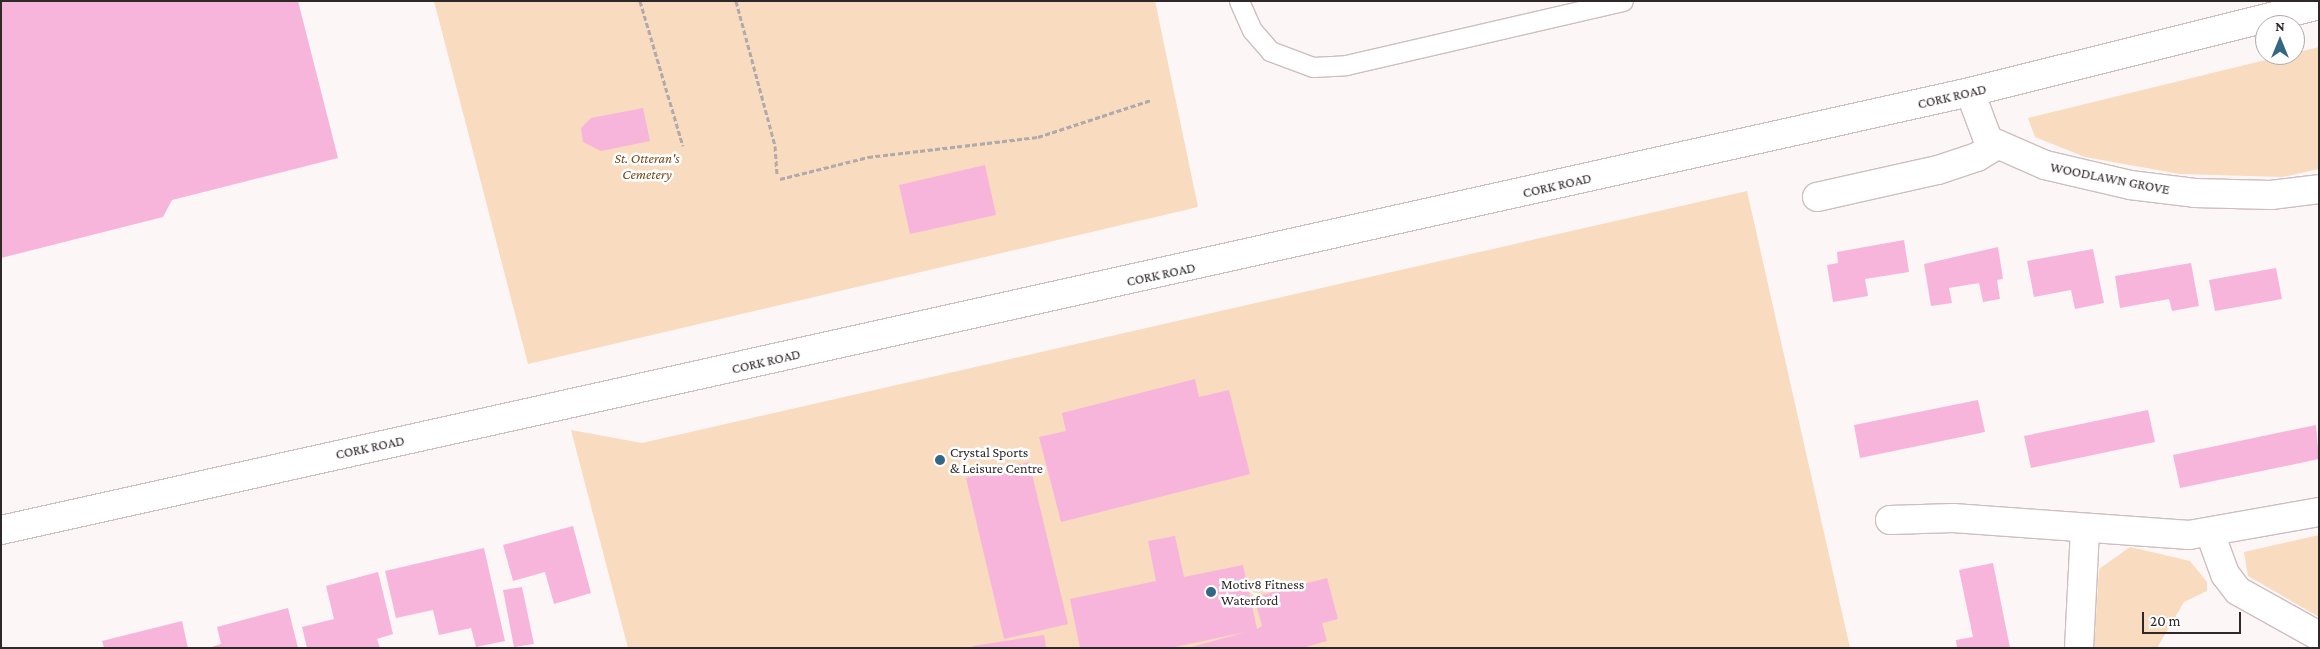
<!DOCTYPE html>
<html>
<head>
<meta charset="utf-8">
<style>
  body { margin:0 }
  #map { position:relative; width:2320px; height:649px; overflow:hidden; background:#fdf6f7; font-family:"Crimson Pro",serif }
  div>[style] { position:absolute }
  .green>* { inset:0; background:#f9dbbf }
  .building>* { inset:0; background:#f7b5db }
  .path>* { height:3px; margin-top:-1.5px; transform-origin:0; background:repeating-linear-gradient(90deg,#b1aaab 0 5px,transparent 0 7.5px) }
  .roads { filter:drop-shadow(1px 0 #cebec0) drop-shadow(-1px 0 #cebec0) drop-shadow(0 1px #cebec0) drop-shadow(0 -1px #cebec0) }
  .service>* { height:19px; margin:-9.5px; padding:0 9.5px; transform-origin:9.5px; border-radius:9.5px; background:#fff }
  .minor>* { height:28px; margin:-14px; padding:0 14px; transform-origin:14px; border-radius:14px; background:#fff }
  .secondary>* { height:28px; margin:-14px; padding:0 14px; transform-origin:14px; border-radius:14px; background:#fff }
  .dots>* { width:14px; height:14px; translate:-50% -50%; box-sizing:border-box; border:2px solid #fff; border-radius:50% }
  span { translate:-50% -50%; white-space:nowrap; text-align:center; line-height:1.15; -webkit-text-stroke:5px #fff; paint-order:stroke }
  .street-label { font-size:14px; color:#2f2829 }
  .park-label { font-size:14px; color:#774b1b; font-style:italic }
  .poi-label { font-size:14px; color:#2f2829 }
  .left { translate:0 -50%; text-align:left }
  .frame { position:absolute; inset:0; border:2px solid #2f2829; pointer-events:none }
  .north { position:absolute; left:2255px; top:15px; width:50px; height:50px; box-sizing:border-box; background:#fff; border:1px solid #aca9a9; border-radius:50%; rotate:0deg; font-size:14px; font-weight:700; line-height:20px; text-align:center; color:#2f2829 }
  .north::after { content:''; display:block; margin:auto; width:18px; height:22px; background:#336783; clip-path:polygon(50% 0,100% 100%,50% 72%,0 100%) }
  .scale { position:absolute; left:2142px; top:612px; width:99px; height:22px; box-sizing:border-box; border:2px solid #2f2829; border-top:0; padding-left:6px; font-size:15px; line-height:18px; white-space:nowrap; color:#2f2829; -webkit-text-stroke:4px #fff; paint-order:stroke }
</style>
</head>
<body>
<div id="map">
  <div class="green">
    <i style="clip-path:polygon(434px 1px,1155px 1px,1198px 207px,528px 364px)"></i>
    <i style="clip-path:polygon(2319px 47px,2319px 169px,2282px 177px,2180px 174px,2085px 157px,2035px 137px,2028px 118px)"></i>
    <i style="clip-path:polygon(1747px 191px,1850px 648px,628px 648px,571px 430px,642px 443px)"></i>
    <i style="clip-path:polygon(2319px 535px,2319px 617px,2248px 576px,2244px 552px)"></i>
    <i style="clip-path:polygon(2130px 547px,2190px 561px,2207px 582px,2207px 591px,2184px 602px,2157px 648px,2094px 648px,2099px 569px)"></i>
  </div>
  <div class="building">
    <i style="clip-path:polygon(1px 1px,298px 1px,338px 158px,172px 200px,163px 217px,1px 258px)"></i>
    <i style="clip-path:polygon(643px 108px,650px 141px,601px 151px,583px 142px,581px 128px,591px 118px)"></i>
    <i style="clip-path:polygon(985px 165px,996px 215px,910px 234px,899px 185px)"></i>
    <i style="clip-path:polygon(1904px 240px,1909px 272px,1865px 279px,1868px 296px,1833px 302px,1827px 265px,1838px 263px,1837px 252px)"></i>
    <i style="clip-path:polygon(1998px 247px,2003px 279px,1997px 280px,2000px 299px,1983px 302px,1979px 283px,1949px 288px,1952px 303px,1931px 306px,1924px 264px)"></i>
    <i style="clip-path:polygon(2093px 249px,2104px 303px,2075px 309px,2071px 290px,2034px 297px,2027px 261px)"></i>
    <i style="clip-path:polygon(2191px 263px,2199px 306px,2172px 311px,2169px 299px,2120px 308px,2115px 276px)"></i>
    <i style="clip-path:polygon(2276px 268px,2282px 299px,2215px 311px,2209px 280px)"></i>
    <i style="clip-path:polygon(1195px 379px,1199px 397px,1229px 390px,1250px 474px,1061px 522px,1039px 437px,1066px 431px,1062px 413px)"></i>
    <i style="clip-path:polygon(1978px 400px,1985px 432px,1860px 458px,1854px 425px)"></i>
    <i style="clip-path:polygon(2148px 410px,2155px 442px,2031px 468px,2024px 436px)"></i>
    <i style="clip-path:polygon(2316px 425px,2319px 459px,2180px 488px,2173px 455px)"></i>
    <i style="clip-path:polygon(1029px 462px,1068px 624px,1004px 639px,966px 478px)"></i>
    <i style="clip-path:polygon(573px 526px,591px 593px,554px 604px,545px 572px,513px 581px,503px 545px)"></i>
    <i style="clip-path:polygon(1175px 536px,1184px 577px,1243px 565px,1257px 629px,1262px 626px,1254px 597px,1327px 578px,1338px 619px,1322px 623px,1327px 641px,1302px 648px,1188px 648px,1246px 632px,1170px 648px,1080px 648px,1070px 599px,1156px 581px,1148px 541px)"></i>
    <i style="clip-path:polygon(484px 548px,505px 641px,476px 647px,471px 628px,439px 635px,433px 610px,396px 618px,385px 571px)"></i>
    <i style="clip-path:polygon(1993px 563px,2010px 648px,1957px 648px,1956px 640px,1973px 637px,1959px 570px)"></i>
    <i style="clip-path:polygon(378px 572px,393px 634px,377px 639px,380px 648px,307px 648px,302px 627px,334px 619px,326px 586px)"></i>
    <i style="clip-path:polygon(522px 587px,534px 644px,514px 647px,503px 590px)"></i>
    <i style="clip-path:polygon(288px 608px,298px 648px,209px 648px,221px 644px,217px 627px)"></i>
    <i style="clip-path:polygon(182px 621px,188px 648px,104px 648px,102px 641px)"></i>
    <i style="clip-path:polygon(1044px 635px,1046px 648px,973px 648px,973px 646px)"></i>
  </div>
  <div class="path">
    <i style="left:640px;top:1px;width:151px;rotate:73.5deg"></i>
    <i style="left:736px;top:1px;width:150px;rotate:74.9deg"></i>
    <i style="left:775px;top:146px;width:29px;rotate:86deg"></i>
    <i style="left:780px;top:179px;width:91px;rotate:-14deg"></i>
    <i style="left:868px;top:157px;width:171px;rotate:-6.7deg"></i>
    <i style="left:1038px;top:137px;width:119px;rotate:-18.1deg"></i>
  </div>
  <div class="roads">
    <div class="service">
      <i style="left:1239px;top:1px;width:32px;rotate:66deg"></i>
      <i style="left:1252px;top:30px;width:28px;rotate:49deg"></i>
      <i style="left:1270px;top:51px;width:46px;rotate:20.4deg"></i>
      <i style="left:1313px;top:67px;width:33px;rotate:-3deg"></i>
      <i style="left:1346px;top:65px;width:284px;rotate:-13deg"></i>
    </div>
    <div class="minor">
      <i style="left:1970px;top:92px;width:51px;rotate:69.4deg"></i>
      <i style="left:1988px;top:140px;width:62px;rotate:23.7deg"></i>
      <i style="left:2045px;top:165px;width:87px;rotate:13.2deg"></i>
      <i style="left:2130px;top:185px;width:65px;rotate:7deg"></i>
      <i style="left:2195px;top:193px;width:76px;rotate:1.5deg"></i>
      <i style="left:2271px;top:195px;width:48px;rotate:-7.1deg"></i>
      <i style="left:1817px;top:197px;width:124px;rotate:-12.6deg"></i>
      <i style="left:1938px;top:170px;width:41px;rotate:-18.4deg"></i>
      <i style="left:1977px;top:157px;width:21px;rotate:-31deg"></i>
      <i style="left:1890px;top:520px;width:63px;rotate:-1.8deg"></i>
      <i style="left:1953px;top:518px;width:237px;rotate:4.1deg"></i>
      <i style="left:2189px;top:535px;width:132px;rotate:-10deg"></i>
      <i style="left:2210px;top:533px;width:44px;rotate:69.9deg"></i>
      <i style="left:2225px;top:574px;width:21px;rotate:53deg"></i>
      <i style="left:2238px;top:591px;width:93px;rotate:29.1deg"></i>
      <i style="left:2079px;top:648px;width:118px;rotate:-87.1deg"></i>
    </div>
    <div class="secondary">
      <i style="left:1px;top:530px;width:2017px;rotate:-12.54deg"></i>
      <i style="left:1970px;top:92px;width:360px;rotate:-14deg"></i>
    </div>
  </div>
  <div class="dots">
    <i style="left:940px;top:460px;background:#336783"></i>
    <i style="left:1211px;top:592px;background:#336783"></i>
  </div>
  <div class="street-label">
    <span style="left:1952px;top:96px;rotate:-13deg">CORK ROAD</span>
    <span style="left:2110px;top:178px;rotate:11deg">WOODLAWN GROVE</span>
    <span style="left:1557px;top:185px;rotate:-13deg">CORK ROAD</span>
    <span style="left:1161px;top:274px;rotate:-12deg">CORK ROAD</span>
    <span style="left:766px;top:361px;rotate:-13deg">CORK ROAD</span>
    <span style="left:370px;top:447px;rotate:-12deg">CORK ROAD</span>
  </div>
  <div class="park-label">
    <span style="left:647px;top:166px">St. Otteran's<br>Cemetery</span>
  </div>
  <div class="poi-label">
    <span class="left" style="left:950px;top:460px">Crystal Sports<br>&amp; Leisure Centre</span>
    <span class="left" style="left:1221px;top:592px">Motiv8 Fitness<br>Waterford</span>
  </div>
  <div class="frame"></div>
  <div class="north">N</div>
  <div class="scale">20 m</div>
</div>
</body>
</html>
